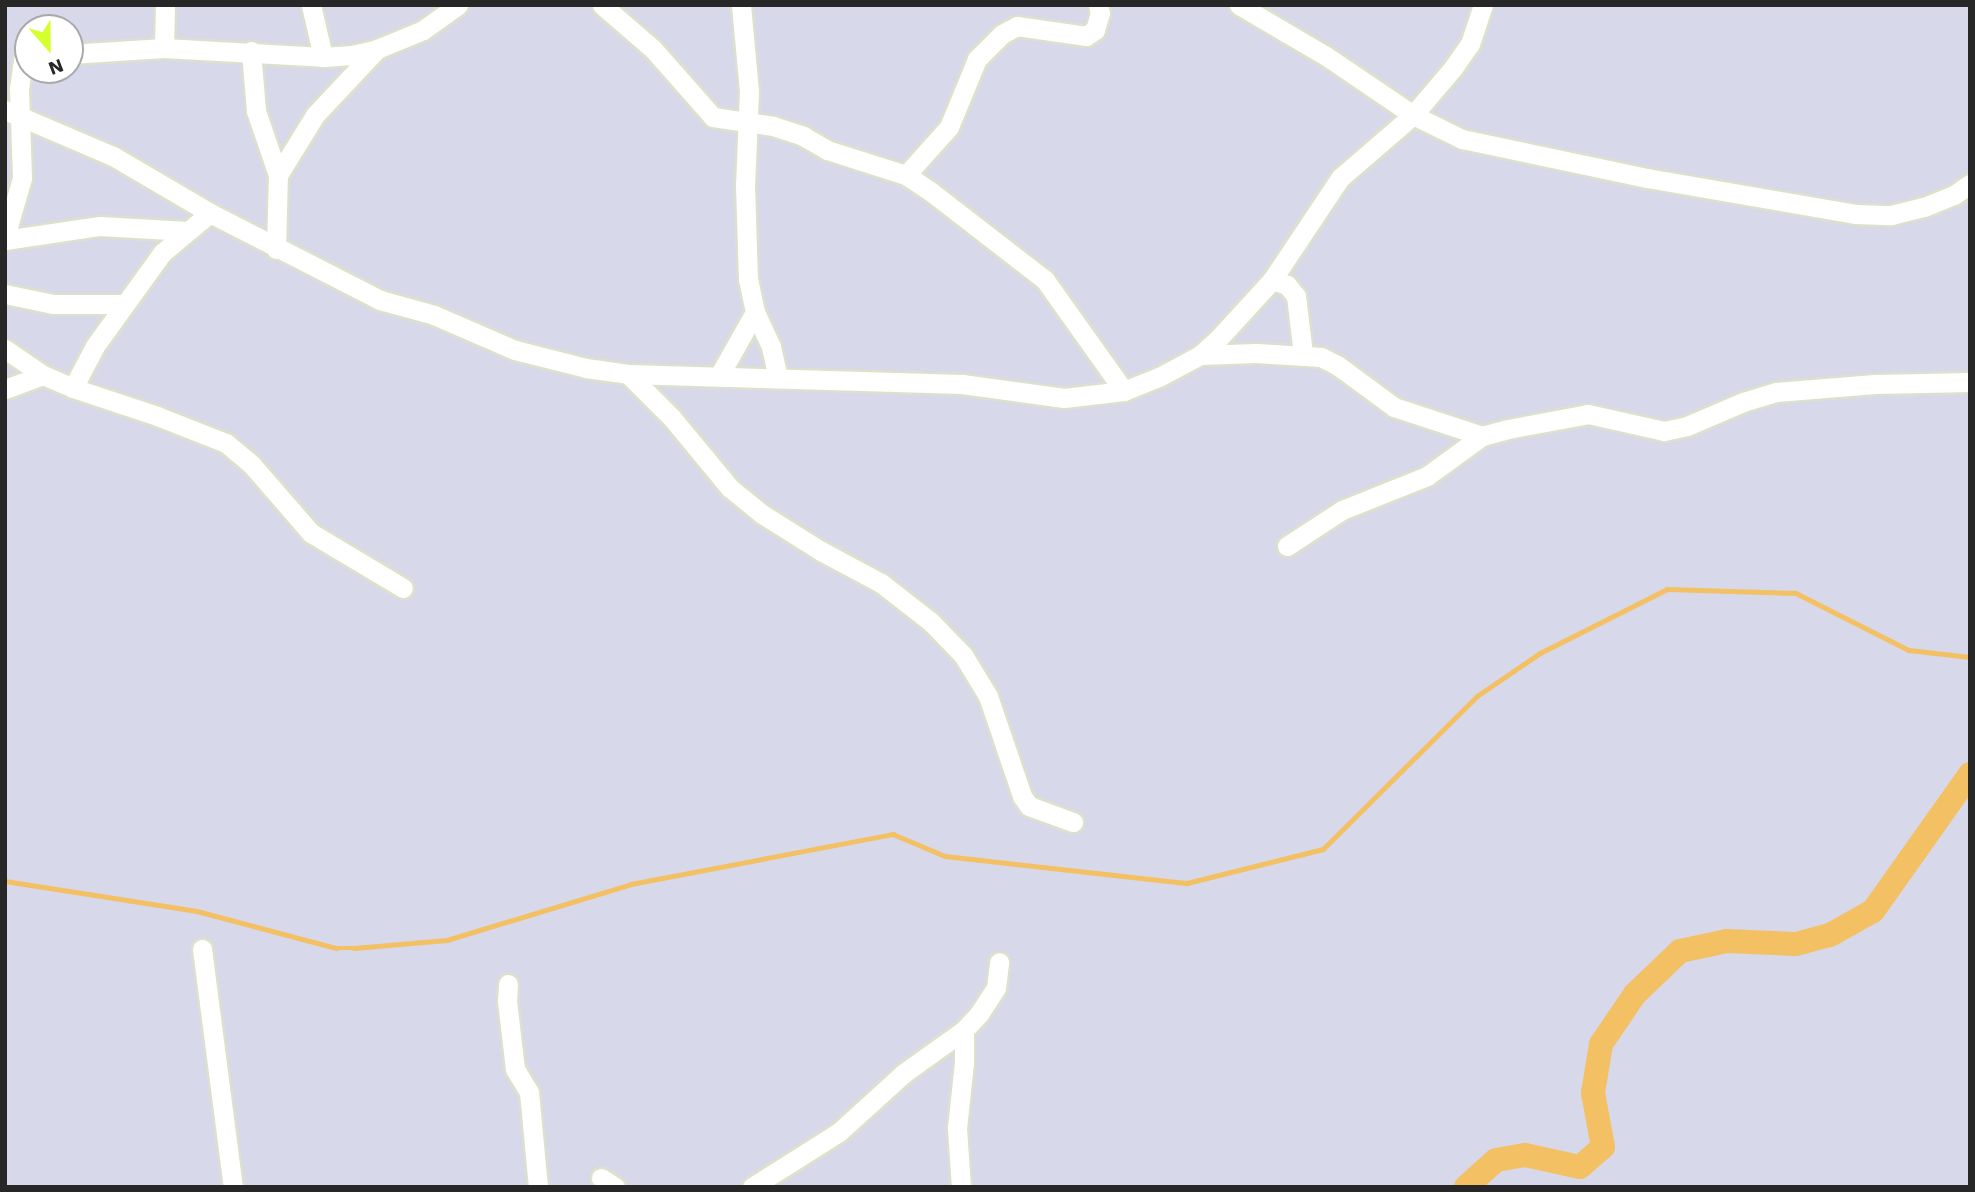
<!DOCTYPE html>
<html>
<head>
<meta charset="utf-8">
<style>
  body { margin:0 }
  #map { position:relative; width:1975px; height:1192px; overflow:hidden; background:#d7d8ea; font-family:"Work Sans",sans-serif }
  div>[style] { position:absolute }
  .stream>* { height:4.5px; margin:-2.25px; padding:0 2.25px; transform-origin:2.25px; border-radius:2.25px; background:#f3c163 }
  .river>* { height:24px; margin:-12px; padding:0 12px; transform-origin:12px; border-radius:12px; background:#f3c163 }
  .roads { filter:drop-shadow(2px 0 #dde1cc) drop-shadow(-2px 0 #dde1cc) drop-shadow(0 2px #dde1cc) drop-shadow(0 -2px #dde1cc) }
  .minor>* { height:19px; margin:-9.5px; padding:0 9.5px; transform-origin:9.5px; border-radius:9.5px; background:#fff }
  span { translate:-50% -50%; white-space:nowrap; text-align:center; line-height:1.15; -webkit-text-stroke:5px #fff; paint-order:stroke }
  .frame { position:absolute; inset:0; border:7px solid #272727; pointer-events:none }
  .north { position:absolute; left:14px; top:14px; width:70px; height:70px; box-sizing:border-box; background:#fff; border:2px solid #a9a9a9; border-radius:50%; rotate:159deg; font-size:19px; font-weight:700; line-height:28px; text-align:center; color:#272727 }
  .north::after { content:''; display:block; margin:auto; width:24px; height:32px; background:#d6ff2f; clip-path:polygon(50% 0,100% 100%,50% 72%,0 100%) }
</style>
</head>
<body>
<div id="map">
  <div class="stream">
    <i style="left:5px;top:881px;width:194px;rotate:8.9deg"></i>
    <i style="left:197px;top:911px;width:144px;rotate:14.9deg"></i>
    <i style="left:336px;top:948px;width:18px"></i>
    <i style="left:354px;top:948px;width:93px;rotate:-4.9deg"></i>
    <i style="left:447px;top:940px;width:192px;rotate:-16.9deg"></i>
    <i style="left:631px;top:884px;width:267px;rotate:-10.8deg"></i>
    <i style="left:893px;top:834px;width:56px;rotate:22.9deg"></i>
    <i style="left:945px;top:856px;width:244px;rotate:6.4deg"></i>
    <i style="left:1187px;top:883px;width:140px;rotate:-14deg"></i>
    <i style="left:1323px;top:849px;width:217px;rotate:-44.8deg"></i>
    <i style="left:1477px;top:696px;width:76px;rotate:-34.3deg"></i>
    <i style="left:1540px;top:653px;width:142px;rotate:-26.7deg"></i>
    <i style="left:1667px;top:589px;width:129px;rotate:1.8deg"></i>
    <i style="left:1796px;top:593px;width:127px;rotate:26.8deg"></i>
    <i style="left:1909px;top:650px;width:61px;rotate:6.5deg"></i>
  </div>
  <div class="river">
    <i style="left:1466px;top:1187px;width:40px;rotate:-42deg"></i>
    <i style="left:1496px;top:1160px;width:29px;rotate:-10deg"></i>
    <i style="left:1525px;top:1155px;width:56px;rotate:12.3deg"></i>
    <i style="left:1580px;top:1167px;width:30px;rotate:-41deg"></i>
    <i style="left:1603px;top:1147px;width:55px;rotate:-100.5deg"></i>
    <i style="left:1593px;top:1093px;width:50px;rotate:-80.7deg"></i>
    <i style="left:1601px;top:1044px;width:60px;rotate:-55.8deg"></i>
    <i style="left:1635px;top:994px;width:62px;rotate:-43.7deg"></i>
    <i style="left:1680px;top:951px;width:48px;rotate:-12deg"></i>
    <i style="left:1727px;top:941px;width:69px;rotate:2.5deg"></i>
    <i style="left:1796px;top:944px;width:35px;rotate:-15deg"></i>
    <i style="left:1830px;top:935px;width:49px;rotate:-29.2deg"></i>
    <i style="left:1873px;top:911px;width:168px;rotate:-54.7deg"></i>
  </div>
  <div class="roads">
    <div class="minor">
      <i style="left:311px;top:5px;width:53px;rotate:77deg"></i>
      <i style="left:602px;top:5px;width:67px;rotate:40.8deg"></i>
      <i style="left:653px;top:49px;width:91px;rotate:48.6deg"></i>
      <i style="left:713px;top:117px;width:61px;rotate:8.5deg"></i>
      <i style="left:773px;top:126px;width:32px;rotate:18deg"></i>
      <i style="left:803px;top:136px;width:28px;rotate:30deg"></i>
      <i style="left:827px;top:150px;width:83px;rotate:17.6deg"></i>
      <i style="left:906px;top:175px;width:29px;rotate:34deg"></i>
      <i style="left:930px;top:191px;width:145px;rotate:37.7deg"></i>
      <i style="left:1045px;top:280px;width:136px;rotate:54.6deg"></i>
      <i style="left:741px;top:5px;width:86px;rotate:84.7deg"></i>
      <i style="left:749px;top:91px;width:94px;rotate:92.4deg"></i>
      <i style="left:745px;top:185px;width:94px;rotate:88.2deg"></i>
      <i style="left:748px;top:279px;width:34px;rotate:78deg"></i>
      <i style="left:755px;top:312px;width:38px;rotate:65deg"></i>
      <i style="left:771px;top:347px;width:31px;rotate:77deg"></i>
      <i style="left:1239px;top:5px;width:101px;rotate:30.4deg"></i>
      <i style="left:1326px;top:56px;width:105px;rotate:34.1deg"></i>
      <i style="left:1413px;top:115px;width:55px;rotate:26.1deg"></i>
      <i style="left:1462px;top:139px;width:189px;rotate:11.9deg"></i>
      <i style="left:1647px;top:178px;width:211px;rotate:9.8deg"></i>
      <i style="left:1855px;top:214px;width:36px;rotate:2deg"></i>
      <i style="left:1891px;top:215px;width:34px;rotate:-14deg"></i>
      <i style="left:1924px;top:207px;width:32px;rotate:-22deg"></i>
      <i style="left:1954px;top:195px;width:19px;rotate:-35deg"></i>
      <i style="left:164px;top:48px;width:43px;rotate:-88.7deg"></i>
      <i style="left:251px;top:51px;width:60px;rotate:85.2deg"></i>
      <i style="left:256px;top:111px;width:68px;rotate:71deg"></i>
      <i style="left:70px;top:54px;width:94px;rotate:-3.7deg"></i>
      <i style="left:164px;top:48px;width:159px;rotate:3.2deg"></i>
      <i style="left:323px;top:57px;width:29px;rotate:-4deg"></i>
      <i style="left:352px;top:55px;width:26px;rotate:-13deg"></i>
      <i style="left:377px;top:49px;width:50px;rotate:-22.4deg"></i>
      <i style="left:423px;top:30px;width:43px;rotate:-35.5deg"></i>
      <i style="left:5px;top:110px;width:117px;rotate:23.1deg"></i>
      <i style="left:113px;top:156px;width:113px;rotate:30.4deg"></i>
      <i style="left:210px;top:213px;width:191px;rotate:27.1deg"></i>
      <i style="left:380px;top:300px;width:56px;rotate:15.5deg"></i>
      <i style="left:434px;top:315px;width:88px;rotate:23.4deg"></i>
      <i style="left:515px;top:350px;width:73px;rotate:14.2deg"></i>
      <i style="left:586px;top:368px;width:42px;rotate:8.1deg"></i>
      <i style="left:628px;top:374px;width:334px;rotate:1.7deg"></i>
      <i style="left:962px;top:384px;width:103px;rotate:7.8deg"></i>
      <i style="left:1064px;top:398px;width:60px;rotate:-6.7deg"></i>
      <i style="left:1124px;top:391px;width:38px;rotate:-22deg"></i>
      <i style="left:1159px;top:377px;width:47px;rotate:-28.2deg"></i>
      <i style="left:1200px;top:355px;width:24px;rotate:-42deg"></i>
      <i style="left:1218px;top:339px;width:80px;rotate:-47.5deg"></i>
      <i style="left:1272px;top:280px;width:123px;rotate:-56.3deg"></i>
      <i style="left:1340px;top:178px;width:96px;rotate:-40.8deg"></i>
      <i style="left:1413px;top:115px;width:62px;rotate:-49.6deg"></i>
      <i style="left:1453px;top:68px;width:29px;rotate:-55deg"></i>
      <i style="left:1470px;top:44px;width:41px;rotate:-71.6deg"></i>
      <i style="left:906px;top:175px;width:64px;rotate:-48.1deg"></i>
      <i style="left:949px;top:127px;width:74px;rotate:-67.6deg"></i>
      <i style="left:977px;top:59px;width:35px;rotate:-45deg"></i>
      <i style="left:1002px;top:34px;width:17px;rotate:-28deg"></i>
      <i style="left:1017px;top:26px;width:70px;rotate:8.2deg"></i>
      <i style="left:1086px;top:36px;width:11px;rotate:-34deg"></i>
      <i style="left:1095px;top:30px;width:18px;rotate:-74deg"></i>
      <i style="left:1100px;top:13px;width:8px;rotate:-104deg"></i>
      <i style="left:5px;top:237px;width:61px;rotate:-73.9deg"></i>
      <i style="left:22px;top:178px;width:89px;rotate:-91.9deg"></i>
      <i style="left:19px;top:89px;width:30px;rotate:-82deg"></i>
      <i style="left:5px;top:240px;width:96px;rotate:-8.4deg"></i>
      <i style="left:100px;top:226px;width:87px;rotate:3.3deg"></i>
      <i style="left:276px;top:249px;width:74px;rotate:-88.5deg"></i>
      <i style="left:278px;top:175px;width:70px;rotate:-58.3deg"></i>
      <i style="left:315px;top:115px;width:91px;rotate:-46.8deg"></i>
      <i style="left:1272px;top:280px;width:16px;rotate:18deg"></i>
      <i style="left:1287px;top:285px;width:14px;rotate:51deg"></i>
      <i style="left:1296px;top:296px;width:58px;rotate:83.1deg"></i>
      <i style="left:5px;top:294px;width:49px;rotate:11.8deg"></i>
      <i style="left:53px;top:304px;width:70px"></i>
      <i style="left:5px;top:349px;width:46px;rotate:34.4deg"></i>
      <i style="left:43px;top:375px;width:33px;rotate:23deg"></i>
      <i style="left:73px;top:388px;width:89px;rotate:18.4deg"></i>
      <i style="left:157px;top:416px;width:74px;rotate:21.4deg"></i>
      <i style="left:226px;top:443px;width:34px;rotate:40deg"></i>
      <i style="left:252px;top:465px;width:90px;rotate:49.1deg"></i>
      <i style="left:311px;top:533px;width:107px;rotate:30.9deg"></i>
      <i style="left:1200px;top:355px;width:56px;rotate:-2deg"></i>
      <i style="left:1256px;top:353px;width:65px;rotate:3.5deg"></i>
      <i style="left:1321px;top:357px;width:18px;rotate:27deg"></i>
      <i style="left:1337px;top:365px;width:71px;rotate:36.4deg"></i>
      <i style="left:1394px;top:407px;width:93px;rotate:18.2deg"></i>
      <i style="left:628px;top:374px;width:62px;rotate:45deg"></i>
      <i style="left:672px;top:418px;width:91px;rotate:50.4deg"></i>
      <i style="left:730px;top:488px;width:41px;rotate:39.1deg"></i>
      <i style="left:762px;top:514px;width:70px;rotate:32.1deg"></i>
      <i style="left:821px;top:551px;width:68px;rotate:28.1deg"></i>
      <i style="left:881px;top:583px;width:63px;rotate:38deg"></i>
      <i style="left:931px;top:622px;width:46px;rotate:45.9deg"></i>
      <i style="left:963px;top:655px;width:48px;rotate:58.6deg"></i>
      <i style="left:988px;top:696px;width:106px;rotate:71.2deg"></i>
      <i style="left:1022px;top:796px;width:12px;rotate:55deg"></i>
      <i style="left:1029px;top:806px;width:47px;rotate:20deg"></i>
      <i style="left:719px;top:376px;width:73px;rotate:-60.6deg"></i>
      <i style="left:73px;top:388px;width:47px;rotate:-62.4deg"></i>
      <i style="left:95px;top:346px;width:115px;rotate:-54.2deg"></i>
      <i style="left:162px;top:253px;width:62px;rotate:-39.8deg"></i>
      <i style="left:5px;top:389px;width:40px;rotate:-20.2deg"></i>
      <i style="left:1287px;top:546px;width:66px;rotate:-33.2deg"></i>
      <i style="left:1342px;top:510px;width:92px;rotate:-21.8deg"></i>
      <i style="left:1427px;top:476px;width:68px;rotate:-36deg"></i>
      <i style="left:1482px;top:436px;width:27px;rotate:-15deg"></i>
      <i style="left:1508px;top:429px;width:81px;rotate:-10.6deg"></i>
      <i style="left:1588px;top:414px;width:78px;rotate:12.6deg"></i>
      <i style="left:1664px;top:431px;width:24px;rotate:-12deg"></i>
      <i style="left:1687px;top:426px;width:61px;rotate:-23.2deg"></i>
      <i style="left:1743px;top:402px;width:34px;rotate:-17deg"></i>
      <i style="left:1776px;top:392px;width:99px;rotate:-4.6deg"></i>
      <i style="left:1875px;top:384px;width:95px;rotate:-1.2deg"></i>
      <i style="left:202px;top:949px;width:240px;rotate:82.6deg"></i>
      <i style="left:508px;top:984px;width:17px;rotate:93deg"></i>
      <i style="left:507px;top:1001px;width:68px;rotate:83.3deg"></i>
      <i style="left:515px;top:1069px;width:27px;rotate:59deg"></i>
      <i style="left:529px;top:1092px;width:95px;rotate:84.6deg"></i>
      <i style="left:601px;top:1178px;width:17px;rotate:33deg"></i>
      <i style="left:752px;top:1187px;width:103px;rotate:-32.3deg"></i>
      <i style="left:839px;top:1132px;width:88px;rotate:-42.2deg"></i>
      <i style="left:904px;top:1073px;width:74px;rotate:-35.6deg"></i>
      <i style="left:964px;top:1030px;width:22px;rotate:-47deg"></i>
      <i style="left:979px;top:1014px;width:31px;rotate:-57deg"></i>
      <i style="left:996px;top:988px;width:26px;rotate:-83deg"></i>
      <i style="left:961px;top:1187px;width:59px;rotate:-93.9deg"></i>
      <i style="left:957px;top:1128px;width:65px;rotate:-83.9deg"></i>
      <i style="left:964px;top:1063px;width:33px;rotate:-90deg"></i>
    </div>
  </div>
  <div class="frame"></div>
  <div class="north">N</div>
</div>
</body>
</html>
